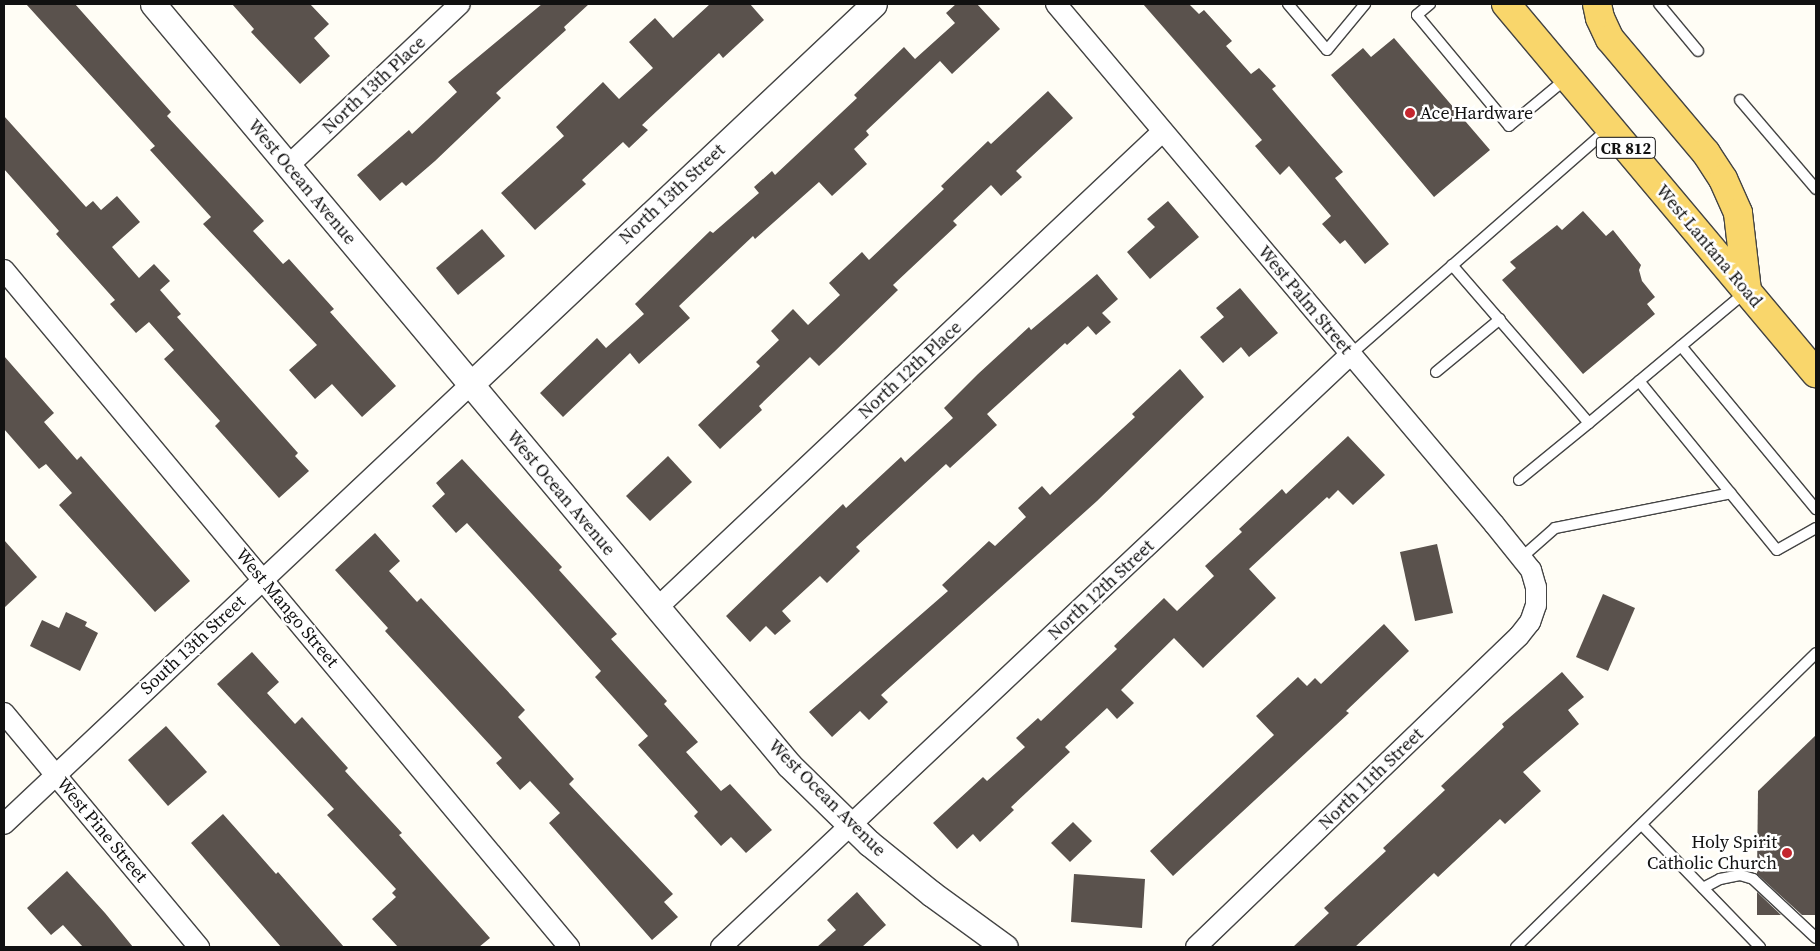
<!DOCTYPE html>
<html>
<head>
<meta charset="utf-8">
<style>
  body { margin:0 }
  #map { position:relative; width:1820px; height:951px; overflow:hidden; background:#fffdf5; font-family:"Source Serif 4",serif }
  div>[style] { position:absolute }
  .building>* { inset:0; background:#5a524d }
  .roads { filter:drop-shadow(1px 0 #444) drop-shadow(-1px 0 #444) drop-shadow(0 1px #444) drop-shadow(0 -1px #444) }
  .service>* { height:10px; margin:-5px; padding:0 5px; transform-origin:5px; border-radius:5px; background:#fff }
  .minor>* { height:20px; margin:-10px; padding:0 10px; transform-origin:10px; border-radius:10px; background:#fff }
  .tertiary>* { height:25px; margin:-12.5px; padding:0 12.5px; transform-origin:12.5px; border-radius:12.5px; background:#fff }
  .primary>* { height:28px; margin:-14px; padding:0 14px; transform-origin:14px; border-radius:14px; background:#f9d66b }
  .dots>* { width:14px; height:14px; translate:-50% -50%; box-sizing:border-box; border:2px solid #fff; border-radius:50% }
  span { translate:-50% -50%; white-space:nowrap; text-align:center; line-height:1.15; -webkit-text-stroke:5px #fff; paint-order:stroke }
  .shield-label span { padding:1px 4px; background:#fff; border:1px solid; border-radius:4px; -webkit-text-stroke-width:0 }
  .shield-label { font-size:16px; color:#111; font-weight:700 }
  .street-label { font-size:18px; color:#111 }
  .poi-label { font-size:18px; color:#111 }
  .left { translate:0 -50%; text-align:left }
  .right { translate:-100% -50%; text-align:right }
  .frame { position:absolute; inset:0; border:5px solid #111; pointer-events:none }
</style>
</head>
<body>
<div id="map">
  <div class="building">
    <i style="clip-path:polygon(26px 4px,75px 4px,171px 112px,167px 116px,264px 221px,253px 231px,283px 264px,289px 259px,334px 309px,330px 312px,396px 386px,362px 417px,332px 384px,315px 399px,289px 370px,317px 345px,203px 224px,211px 217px,150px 150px,155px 146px)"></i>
    <i style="clip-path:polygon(232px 4px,310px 4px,329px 24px,314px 38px,330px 56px,300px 84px,251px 32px,254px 29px)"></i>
    <i style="clip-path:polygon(542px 4px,589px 4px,564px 27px,566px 30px,496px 93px,501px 98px,435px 161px,406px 186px,402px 182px,380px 201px,357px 175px,409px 130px,412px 134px,457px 92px,448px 82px)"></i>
    <i style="clip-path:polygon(710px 4px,750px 4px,764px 20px,723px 58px,719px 53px,642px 125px,648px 130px,629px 148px,623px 142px,582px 180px,586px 184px,535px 230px,501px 193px,564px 136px,556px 127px,603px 82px,619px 99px,653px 68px,629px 42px,655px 18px,673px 38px)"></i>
    <i style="clip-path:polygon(956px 4px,977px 4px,1000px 29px,952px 74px,940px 61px,866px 131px,869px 135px,854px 149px,867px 164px,832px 196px,819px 182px,755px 239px,753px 236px,679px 306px,690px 318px,639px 364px,630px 353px,563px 417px,540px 393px,597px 338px,606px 348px,644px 314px,635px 304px,710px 231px,713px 233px,759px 193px,754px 187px,772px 171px,775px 175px,857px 98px,854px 95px,904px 47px,915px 59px,955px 23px,946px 13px)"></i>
    <i style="clip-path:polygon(1143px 4px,1189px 4px,1199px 14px,1204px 10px,1232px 41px,1226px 46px,1251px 74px,1259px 68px,1276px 86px,1272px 89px,1343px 172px,1335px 178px,1389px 244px,1365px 264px,1345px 240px,1340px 244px,1322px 224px,1331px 216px,1289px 166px,1280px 175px,1255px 146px,1262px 140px)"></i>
    <i style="clip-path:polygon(1394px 38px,1490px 150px,1434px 197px,1331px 75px,1363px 48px,1371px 57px)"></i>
    <i style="clip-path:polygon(1048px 91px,1073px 118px,1016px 171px,1022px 177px,1001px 196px,991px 185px,953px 221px,957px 225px,893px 285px,898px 290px,834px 352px,819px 366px,810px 357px,759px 406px,762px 410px,720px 449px,698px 425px,760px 366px,756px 362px,779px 340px,771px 331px,793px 309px,808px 325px,840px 295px,829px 283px,862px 252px,869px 260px,944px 189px,941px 186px,988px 141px,991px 144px)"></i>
    <i style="clip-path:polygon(4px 116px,86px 207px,93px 201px,101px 210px,117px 196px,140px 222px,112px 247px,139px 278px,154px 264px,170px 281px,160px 290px,181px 314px,177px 317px,298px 453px,295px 456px,309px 471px,279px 498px,215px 426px,220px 421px,164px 359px,174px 350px,149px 322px,136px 333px,110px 304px,115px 300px,56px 234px,59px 231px,4px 169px)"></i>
    <i style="clip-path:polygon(1168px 201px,1199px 237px,1150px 279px,1127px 252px,1155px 227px,1147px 219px)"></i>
    <i style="clip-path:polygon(1583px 211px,1606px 236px,1613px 230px,1641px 265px,1639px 270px,1642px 281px,1655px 297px,1647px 304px,1655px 314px,1583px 374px,1502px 280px,1516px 268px,1510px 262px,1557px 225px,1562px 230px)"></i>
    <i style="clip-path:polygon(482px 229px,505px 256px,458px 295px,436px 268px)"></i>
    <i style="clip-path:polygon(1097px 274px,1118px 299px,1102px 313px,1111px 322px,1096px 335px,1088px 326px,1067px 345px,1065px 343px,987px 414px,997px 425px,950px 468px,946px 464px,856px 547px,860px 551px,827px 583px,820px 576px,782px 611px,791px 621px,775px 635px,766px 626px,750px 642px,726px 616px,843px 504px,846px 508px,901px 457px,905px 462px,953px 418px,944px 408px,978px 374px,1029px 327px,1031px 330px)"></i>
    <i style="clip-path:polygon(1240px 288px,1278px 333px,1249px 357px,1241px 347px,1223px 363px,1200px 337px,1224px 317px,1216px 308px)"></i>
    <i style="clip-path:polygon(4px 356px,54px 413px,44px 422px,77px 460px,81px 456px,190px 581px,155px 612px,59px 505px,72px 493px,46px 464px,39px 469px,4px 429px)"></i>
    <i style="clip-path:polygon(1180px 369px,1204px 397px,1097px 501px,881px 695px,888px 702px,869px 720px,860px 711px,832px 737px,809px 712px,948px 591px,942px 585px,989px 541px,995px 546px,1026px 517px,1018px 508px,1042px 486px,1050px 495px,1135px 417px,1132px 414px)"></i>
    <i style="clip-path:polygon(1348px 436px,1385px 475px,1353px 505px,1338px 490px,1329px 499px,1327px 497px,1249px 569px,1276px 598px,1203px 668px,1174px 638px,1121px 690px,1134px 703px,1117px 719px,1107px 708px,1065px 747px,1070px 752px,1011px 807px,1014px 810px,980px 842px,973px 834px,957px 849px,933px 823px,983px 777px,987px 781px,1025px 747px,1016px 738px,1038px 718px,1041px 721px,1117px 649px,1114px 646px,1164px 598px,1177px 611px,1214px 576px,1205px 566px,1242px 532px,1239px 529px,1282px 489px,1286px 494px)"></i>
    <i style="clip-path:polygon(668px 456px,692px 482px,650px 521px,626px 496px)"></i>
    <i style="clip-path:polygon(462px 459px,562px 567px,559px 570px,617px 634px,611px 639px,667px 701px,664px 704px,698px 742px,686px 752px,721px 791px,730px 784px,772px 830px,746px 853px,731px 837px,721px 846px,694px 816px,698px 812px,638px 745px,648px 736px,595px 677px,601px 671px,532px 594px,467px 523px,456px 533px,432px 506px,445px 494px,436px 483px)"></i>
    <i style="clip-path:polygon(375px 533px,400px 561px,389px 571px,417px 602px,421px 598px,525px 710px,518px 717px,574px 779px,569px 784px,673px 894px,664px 902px,678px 917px,652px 940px,549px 823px,560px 813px,530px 781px,520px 790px,496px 763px,502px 758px,385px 631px,388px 628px,335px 570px)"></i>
    <i style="clip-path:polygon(4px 540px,37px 577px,4px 608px)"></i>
    <i style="clip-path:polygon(1437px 544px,1453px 613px,1415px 621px,1400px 552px)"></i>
    <i style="clip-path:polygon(1603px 594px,1635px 608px,1608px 671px,1576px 657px)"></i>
    <i style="clip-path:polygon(66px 612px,87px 622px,85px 626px,98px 633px,80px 671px,30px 646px,42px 620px,59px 628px)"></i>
    <i style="clip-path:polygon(1384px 624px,1409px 651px,1346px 711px,1349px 713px,1173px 876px,1150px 851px,1274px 735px,1256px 716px,1298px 677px,1307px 686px,1315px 678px,1321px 684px)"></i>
    <i style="clip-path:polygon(252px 652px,279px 682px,267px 693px,295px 724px,302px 717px,348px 768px,345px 771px,402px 833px,399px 835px,490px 938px,479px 947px,398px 947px,372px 919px,396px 897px,392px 893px,396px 889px,327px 815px,334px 809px,217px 684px)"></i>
    <i style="clip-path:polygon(1562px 672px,1584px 697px,1568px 710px,1579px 724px,1523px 772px,1541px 791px,1505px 824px,1500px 819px,1438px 877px,1434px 873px,1355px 947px,1293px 947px,1329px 913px,1324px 908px,1386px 851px,1383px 848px,1445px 790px,1441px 786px,1504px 727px,1502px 724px)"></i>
    <i style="clip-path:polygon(166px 726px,207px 772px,168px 806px,128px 760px)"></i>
    <i style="clip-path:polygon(1816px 735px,1816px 915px,1802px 915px,1757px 874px,1758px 791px)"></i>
    <i style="clip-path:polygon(223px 814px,276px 874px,278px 872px,344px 947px,281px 947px,191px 843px)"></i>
    <i style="clip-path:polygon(1073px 822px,1092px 841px,1070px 862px,1051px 843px)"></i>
    <i style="clip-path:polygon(67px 871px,105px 913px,133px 947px,83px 947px,63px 925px,51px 935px,27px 908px)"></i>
    <i style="clip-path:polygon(1074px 874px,1145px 879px,1142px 928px,1071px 922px)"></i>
    <i style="clip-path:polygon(857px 892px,886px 925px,862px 947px,817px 947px,836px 930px,827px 920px)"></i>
    <i style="clip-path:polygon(1757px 892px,1781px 915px,1757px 915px)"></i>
  </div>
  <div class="roads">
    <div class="service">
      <i style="left:1288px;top:4px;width:60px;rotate:49.7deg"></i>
      <i style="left:1327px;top:50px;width:60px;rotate:-50.4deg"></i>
      <i style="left:1430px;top:4px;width:17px;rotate:140deg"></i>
      <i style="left:1417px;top:15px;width:144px;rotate:50.3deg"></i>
      <i style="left:1509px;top:126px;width:75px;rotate:-39.6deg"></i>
      <i style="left:1659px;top:4px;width:61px;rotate:50.3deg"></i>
      <i style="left:1740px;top:100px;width:117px;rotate:49.5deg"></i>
      <i style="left:1452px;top:265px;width:209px;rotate:49.1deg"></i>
      <i style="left:1589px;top:423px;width:206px;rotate:-39.9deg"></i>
      <i style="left:1681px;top:346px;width:212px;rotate:50.4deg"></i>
      <i style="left:1351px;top:354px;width:343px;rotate:-41.2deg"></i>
      <i style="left:1436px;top:372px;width:83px;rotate:-39.6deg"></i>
      <i style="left:1639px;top:381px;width:218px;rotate:50.8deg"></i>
      <i style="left:1777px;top:550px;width:45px;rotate:-29.4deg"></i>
      <i style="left:1519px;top:480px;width:90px;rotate:-39.2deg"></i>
      <i style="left:1521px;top:558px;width:45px;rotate:-41.4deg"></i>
      <i style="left:1555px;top:528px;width:179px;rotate:-11.2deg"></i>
      <i style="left:1642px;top:825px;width:170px;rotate:46deg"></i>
      <i style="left:1703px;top:888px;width:19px;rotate:-28deg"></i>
      <i style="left:1720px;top:879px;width:20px;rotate:-11deg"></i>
      <i style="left:1740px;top:875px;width:14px;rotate:17deg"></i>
      <i style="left:1753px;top:879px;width:86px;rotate:43.1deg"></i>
      <i style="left:1516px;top:947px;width:420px;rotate:-44.4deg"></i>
    </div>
    <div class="minor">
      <i style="left:1056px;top:4px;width:680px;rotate:49.89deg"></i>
      <i style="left:1494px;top:524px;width:59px;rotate:51.2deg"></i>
      <i style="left:1531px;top:570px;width:18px;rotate:74deg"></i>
      <i style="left:1536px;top:587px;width:18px;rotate:90deg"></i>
      <i style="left:1536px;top:605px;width:18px;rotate:109deg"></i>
      <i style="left:1530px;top:622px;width:18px;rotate:128deg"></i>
      <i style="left:1519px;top:636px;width:448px;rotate:136.1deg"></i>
      <i style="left:288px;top:166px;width:236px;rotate:-43.3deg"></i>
      <i style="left:4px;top:270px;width:882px;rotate:50.15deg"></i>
      <i style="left:657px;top:608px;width:695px;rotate:-43.31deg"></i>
      <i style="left:4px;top:713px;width:305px;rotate:50.2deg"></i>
      <i style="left:4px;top:824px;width:640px;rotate:-43.29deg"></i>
      <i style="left:721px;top:947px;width:865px;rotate:-43.27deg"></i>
    </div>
    <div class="tertiary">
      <i style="left:153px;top:4px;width:992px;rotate:50.11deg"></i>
      <i style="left:789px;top:765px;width:112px;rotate:44.3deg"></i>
      <i style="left:869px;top:843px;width:81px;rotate:39deg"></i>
      <i style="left:932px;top:894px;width:90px;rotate:36deg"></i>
      <i style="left:470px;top:385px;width:555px;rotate:-43.32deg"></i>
    </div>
    <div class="primary">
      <i style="left:1506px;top:4px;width:482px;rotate:50deg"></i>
      <i style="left:1597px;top:4px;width:14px;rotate:78deg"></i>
      <i style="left:1600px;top:18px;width:23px;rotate:65deg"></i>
      <i style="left:1610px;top:39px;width:149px;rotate:49.9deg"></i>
      <i style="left:1706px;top:153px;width:31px;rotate:57deg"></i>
      <i style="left:1723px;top:179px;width:37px;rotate:66deg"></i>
      <i style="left:1738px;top:213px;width:79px;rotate:83.4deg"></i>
    </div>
  </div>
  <div class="dots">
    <i style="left:1410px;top:113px;background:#c4262e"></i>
    <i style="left:1787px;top:853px;background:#c4262e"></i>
  </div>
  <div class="shield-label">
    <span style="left:1626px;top:148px">CR 812</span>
  </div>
  <div class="street-label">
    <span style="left:374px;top:85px;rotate:-43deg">North 13th Place</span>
    <span style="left:302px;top:182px;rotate:50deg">West Ocean Avenue</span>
    <span style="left:672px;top:194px;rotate:-43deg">North 13th Street</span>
    <span style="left:1709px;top:246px;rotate:50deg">West Lantana Road</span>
    <span style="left:1305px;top:300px;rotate:50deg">West Palm Street</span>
    <span style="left:910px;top:370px;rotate:-43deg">North 12th Place</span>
    <span style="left:561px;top:493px;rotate:50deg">West Ocean Avenue</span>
    <span style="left:1101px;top:590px;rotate:-43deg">North 12th Street</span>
    <span style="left:287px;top:608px;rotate:50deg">West Mango Street</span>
    <span style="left:193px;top:645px;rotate:-43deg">South 13th Street</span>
    <span style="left:1371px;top:779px;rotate:-44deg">North 11th Street</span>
    <span style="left:827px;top:798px;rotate:45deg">West Ocean Avenue</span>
    <span style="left:102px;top:830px;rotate:50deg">West Pine Street</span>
  </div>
  <div class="poi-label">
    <span class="left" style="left:1420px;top:113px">Ace Hardware</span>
    <span class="right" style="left:1777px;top:853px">Holy Spirit<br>Catholic Church</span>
  </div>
  <div class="frame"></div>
</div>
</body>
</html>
